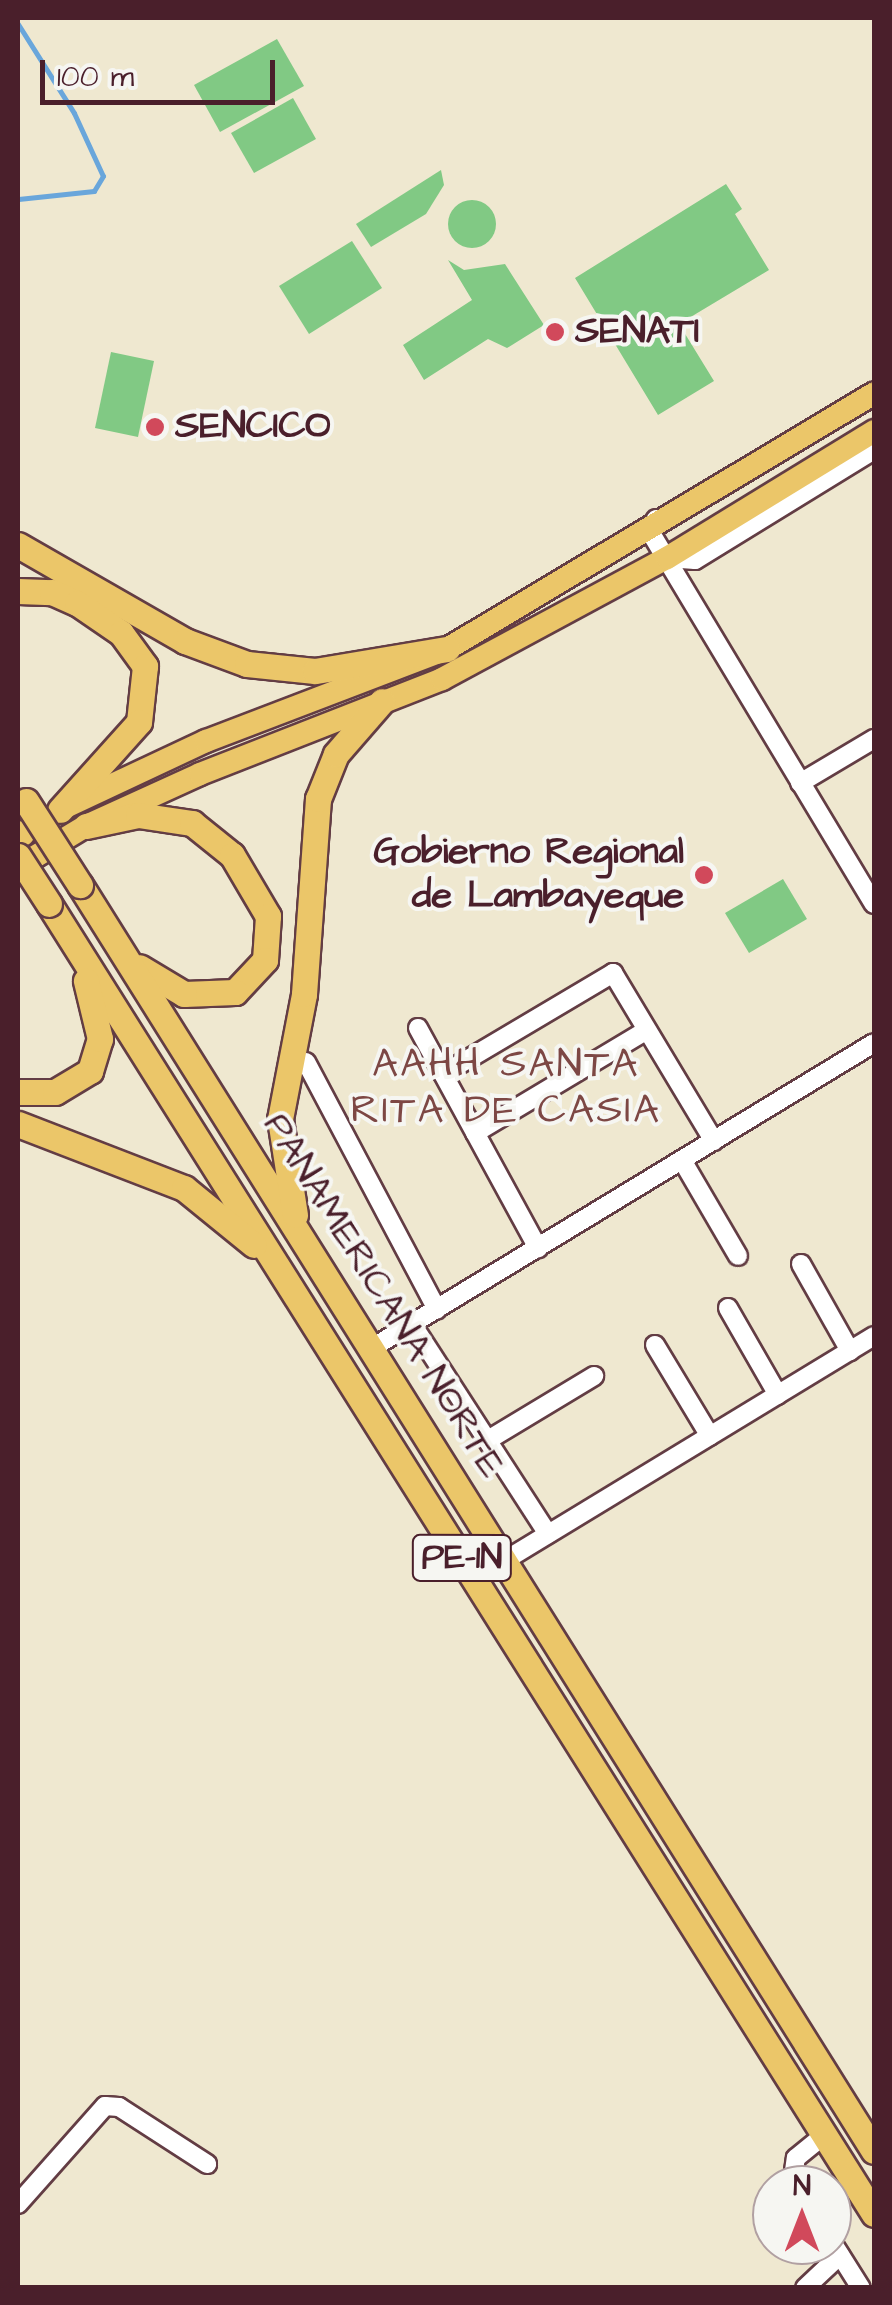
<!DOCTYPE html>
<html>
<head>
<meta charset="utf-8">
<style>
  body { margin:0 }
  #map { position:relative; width:892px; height:2305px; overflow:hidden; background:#efe8d0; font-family:"Architects Daughter",sans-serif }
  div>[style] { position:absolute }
  .green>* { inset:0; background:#81c984 }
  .round { border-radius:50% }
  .stream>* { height:5px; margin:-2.5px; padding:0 2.5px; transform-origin:2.5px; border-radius:2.5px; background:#69a6db }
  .roads { filter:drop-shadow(2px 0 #633d44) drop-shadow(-2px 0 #633d44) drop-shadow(0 2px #633d44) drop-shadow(0 -2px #633d44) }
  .minor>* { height:18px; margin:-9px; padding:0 9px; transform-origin:9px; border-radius:9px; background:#fff }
  .major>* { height:22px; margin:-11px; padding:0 11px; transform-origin:11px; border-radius:11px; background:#ebc669 }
  .highway>* { height:25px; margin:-12.5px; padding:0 12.5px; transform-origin:12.5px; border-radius:12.5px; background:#ebc669 }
  .bridges { filter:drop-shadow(2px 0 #633d44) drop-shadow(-2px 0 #633d44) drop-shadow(0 2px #633d44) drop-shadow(0 -2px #633d44) }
  .highway-bridge>* { height:25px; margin:-12.5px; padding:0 12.5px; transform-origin:12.5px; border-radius:12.5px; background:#ebc669 }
  .dots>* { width:28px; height:28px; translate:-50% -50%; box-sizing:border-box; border:5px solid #f6f6f2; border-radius:50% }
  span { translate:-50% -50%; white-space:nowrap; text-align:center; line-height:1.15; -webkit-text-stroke:8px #f6f6f2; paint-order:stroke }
  .shield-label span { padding:2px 8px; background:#f6f6f2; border:2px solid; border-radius:8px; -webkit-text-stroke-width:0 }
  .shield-label { font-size:35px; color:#4a1f2b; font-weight:700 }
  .poi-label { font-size:38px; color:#4a1f2b; font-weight:700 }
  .left { translate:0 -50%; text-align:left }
  .right { translate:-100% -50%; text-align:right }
  .street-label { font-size:38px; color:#4a1f2b }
  .neighbourhood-label { font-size:40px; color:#7d4744; letter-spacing:2.5px }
  .frame { position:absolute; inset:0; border:20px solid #4a1f2b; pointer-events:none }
  .north { position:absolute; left:752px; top:2165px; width:100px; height:100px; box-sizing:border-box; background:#f6f6f2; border:2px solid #b1a0a2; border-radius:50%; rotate:0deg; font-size:28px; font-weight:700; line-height:40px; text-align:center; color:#4a1f2b }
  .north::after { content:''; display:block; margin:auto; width:35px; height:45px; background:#d1495b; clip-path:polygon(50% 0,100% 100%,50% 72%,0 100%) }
  .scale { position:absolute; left:40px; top:60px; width:235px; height:45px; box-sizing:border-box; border:5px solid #4a1f2b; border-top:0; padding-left:12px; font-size:30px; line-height:35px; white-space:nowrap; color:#4a1f2b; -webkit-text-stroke:8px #f6f6f2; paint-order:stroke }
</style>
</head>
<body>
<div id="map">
  <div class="green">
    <i style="clip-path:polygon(277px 39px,304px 86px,220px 132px,194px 85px)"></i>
    <i style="clip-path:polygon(293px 98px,316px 139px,254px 173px,231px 133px)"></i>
    <i style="clip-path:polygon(441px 170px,444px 185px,426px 214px,371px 247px,356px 224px)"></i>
    <i style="clip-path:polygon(726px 184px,742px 209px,735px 214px,769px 270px,679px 324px,714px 381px,658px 415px,575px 278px)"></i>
    <i class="round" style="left:448px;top:200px;width:48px;height:48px"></i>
    <i style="clip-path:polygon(352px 241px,382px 288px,309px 334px,279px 286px)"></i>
    <i style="clip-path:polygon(448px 260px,464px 270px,505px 264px,544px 325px,507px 348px,488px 339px,424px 380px,403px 345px,472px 300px)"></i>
    <i style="clip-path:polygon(111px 352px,154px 361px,138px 437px,95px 428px)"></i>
    <i style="clip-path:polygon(783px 879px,807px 919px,749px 953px,725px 913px)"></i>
  </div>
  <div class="stream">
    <i style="left:18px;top:24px;width:105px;rotate:57.8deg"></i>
    <i style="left:74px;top:113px;width:69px;rotate:65.3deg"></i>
    <i style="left:103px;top:176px;width:17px;rotate:121deg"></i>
    <i style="left:94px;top:191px;width:76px;rotate:174deg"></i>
  </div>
  <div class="roads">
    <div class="minor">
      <i style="left:656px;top:519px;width:13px;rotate:122deg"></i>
      <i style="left:649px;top:530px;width:436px;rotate:59deg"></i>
      <i style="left:667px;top:558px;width:28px;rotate:4deg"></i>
      <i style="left:695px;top:560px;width:210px;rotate:-31.6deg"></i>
      <i style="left:800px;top:783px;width:86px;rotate:-30.7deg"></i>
      <i style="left:418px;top:1028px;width:251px;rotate:61.4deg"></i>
      <i style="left:306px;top:1062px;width:280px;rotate:62.1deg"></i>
      <i style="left:443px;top:1074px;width:198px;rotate:-30.7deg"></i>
      <i style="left:613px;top:973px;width:196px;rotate:59deg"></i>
      <i style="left:475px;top:1133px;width:200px;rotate:-30.9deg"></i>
      <i style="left:682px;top:1160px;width:111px;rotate:59.7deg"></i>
      <i style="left:801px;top:1264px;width:100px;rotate:60.6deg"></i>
      <i style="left:728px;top:1308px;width:100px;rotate:60.1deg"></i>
      <i style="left:412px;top:1324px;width:250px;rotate:57.1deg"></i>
      <i style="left:655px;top:1345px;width:106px;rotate:58.9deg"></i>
      <i style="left:372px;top:1348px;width:587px;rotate:-31.28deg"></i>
      <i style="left:488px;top:1440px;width:124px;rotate:-31.1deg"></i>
      <i style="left:504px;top:1561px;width:433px;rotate:-31.3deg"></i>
      <i style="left:792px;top:2185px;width:27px;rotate:-82deg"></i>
      <i style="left:796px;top:2158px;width:36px;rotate:-39deg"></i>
      <i style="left:18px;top:2204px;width:131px;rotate:-48.4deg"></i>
      <i style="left:105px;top:2106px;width:14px;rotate:4deg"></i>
      <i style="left:119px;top:2107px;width:105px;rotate:32.9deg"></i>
      <i style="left:832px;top:2242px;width:54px;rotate:57.8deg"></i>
      <i style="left:805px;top:2288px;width:48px;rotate:-43.3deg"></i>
    </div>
    <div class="major">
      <i style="left:63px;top:808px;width:158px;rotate:-25.1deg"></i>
      <i style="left:206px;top:741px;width:258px;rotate:-20.9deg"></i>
      <i style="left:447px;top:649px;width:498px;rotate:-30.9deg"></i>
      <i style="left:18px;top:867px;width:79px;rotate:-31.1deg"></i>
      <i style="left:86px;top:826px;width:125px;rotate:-24.5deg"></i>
      <i style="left:200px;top:774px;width:260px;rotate:-21.4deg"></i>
      <i style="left:442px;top:679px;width:255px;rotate:-28.3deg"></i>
      <i style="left:667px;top:558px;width:243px;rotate:-31.5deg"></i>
    </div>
    <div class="highway">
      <i style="left:18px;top:545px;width:193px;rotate:29.9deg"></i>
      <i style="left:185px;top:641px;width:66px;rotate:20.4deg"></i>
      <i style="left:247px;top:664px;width:68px;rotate:5.9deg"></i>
      <i style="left:315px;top:671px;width:134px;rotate:-9.5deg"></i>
      <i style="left:18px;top:591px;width:34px;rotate:2deg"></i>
      <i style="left:52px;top:592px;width:27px;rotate:24deg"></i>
      <i style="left:77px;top:603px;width:53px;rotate:34.3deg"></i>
      <i style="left:121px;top:633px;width:41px;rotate:54deg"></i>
      <i style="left:145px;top:666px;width:56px;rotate:96.1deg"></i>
      <i style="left:139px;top:722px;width:118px;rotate:131.9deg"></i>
      <i style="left:86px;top:826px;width:53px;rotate:-11.9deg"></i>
      <i style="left:138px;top:815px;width:55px;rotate:8.4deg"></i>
      <i style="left:192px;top:823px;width:51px;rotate:38.7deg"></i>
      <i style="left:232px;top:855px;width:71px;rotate:59.5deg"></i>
      <i style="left:268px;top:916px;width:44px;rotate:93.9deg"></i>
      <i style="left:265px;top:960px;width:44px;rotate:133.2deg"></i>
      <i style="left:235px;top:992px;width:51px;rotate:177.8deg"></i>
      <i style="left:184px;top:994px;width:52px;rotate:-149deg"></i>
      <i style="left:18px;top:835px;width:4px;rotate:-27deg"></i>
      <i style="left:80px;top:885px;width:1494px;rotate:57.91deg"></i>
      <i style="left:49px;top:904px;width:1548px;rotate:57.8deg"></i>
      <i style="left:18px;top:1092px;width:37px"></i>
      <i style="left:55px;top:1092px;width:41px;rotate:-31deg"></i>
      <i style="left:90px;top:1071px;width:34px;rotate:-73deg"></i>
      <i style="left:100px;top:1039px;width:60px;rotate:-103.6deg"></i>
      <i style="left:18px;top:1124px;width:178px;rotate:21.1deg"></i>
      <i style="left:184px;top:1188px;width:90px;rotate:39.2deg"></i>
      <i style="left:295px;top:1215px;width:97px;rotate:-98.9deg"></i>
      <i style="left:280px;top:1119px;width:127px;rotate:-79.1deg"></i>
      <i style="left:304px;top:994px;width:196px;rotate:-85.9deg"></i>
      <i style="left:318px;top:799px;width:48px;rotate:-68.2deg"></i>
      <i style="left:336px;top:754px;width:70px;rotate:-49deg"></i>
    </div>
  </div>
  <div class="bridges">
    <div class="highway-bridge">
      <i style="left:26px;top:801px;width:100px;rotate:57.3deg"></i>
      <i style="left:18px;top:856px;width:57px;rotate:57.1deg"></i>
    </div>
  </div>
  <div class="dots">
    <i style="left:555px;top:332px;background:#d1495b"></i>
    <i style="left:155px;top:427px;background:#d1495b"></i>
    <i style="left:704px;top:875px;background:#d1495b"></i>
  </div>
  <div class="shield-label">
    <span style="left:462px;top:1558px">PE-1N</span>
  </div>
  <div class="poi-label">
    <span class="left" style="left:575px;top:332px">SENATI</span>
    <span class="left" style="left:175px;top:427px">SENCICO</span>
    <span class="right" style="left:684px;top:875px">Gobierno Regional<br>de Lambayeque</span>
  </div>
  <div class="street-label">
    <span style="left:383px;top:1296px;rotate:58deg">PANAMERICANA NORTE</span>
  </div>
  <div class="neighbourhood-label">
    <span style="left:506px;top:1088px">AAHH SANTA<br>RITA DE CASIA</span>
  </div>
  <div class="frame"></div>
  <div class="north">N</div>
  <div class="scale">100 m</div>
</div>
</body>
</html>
